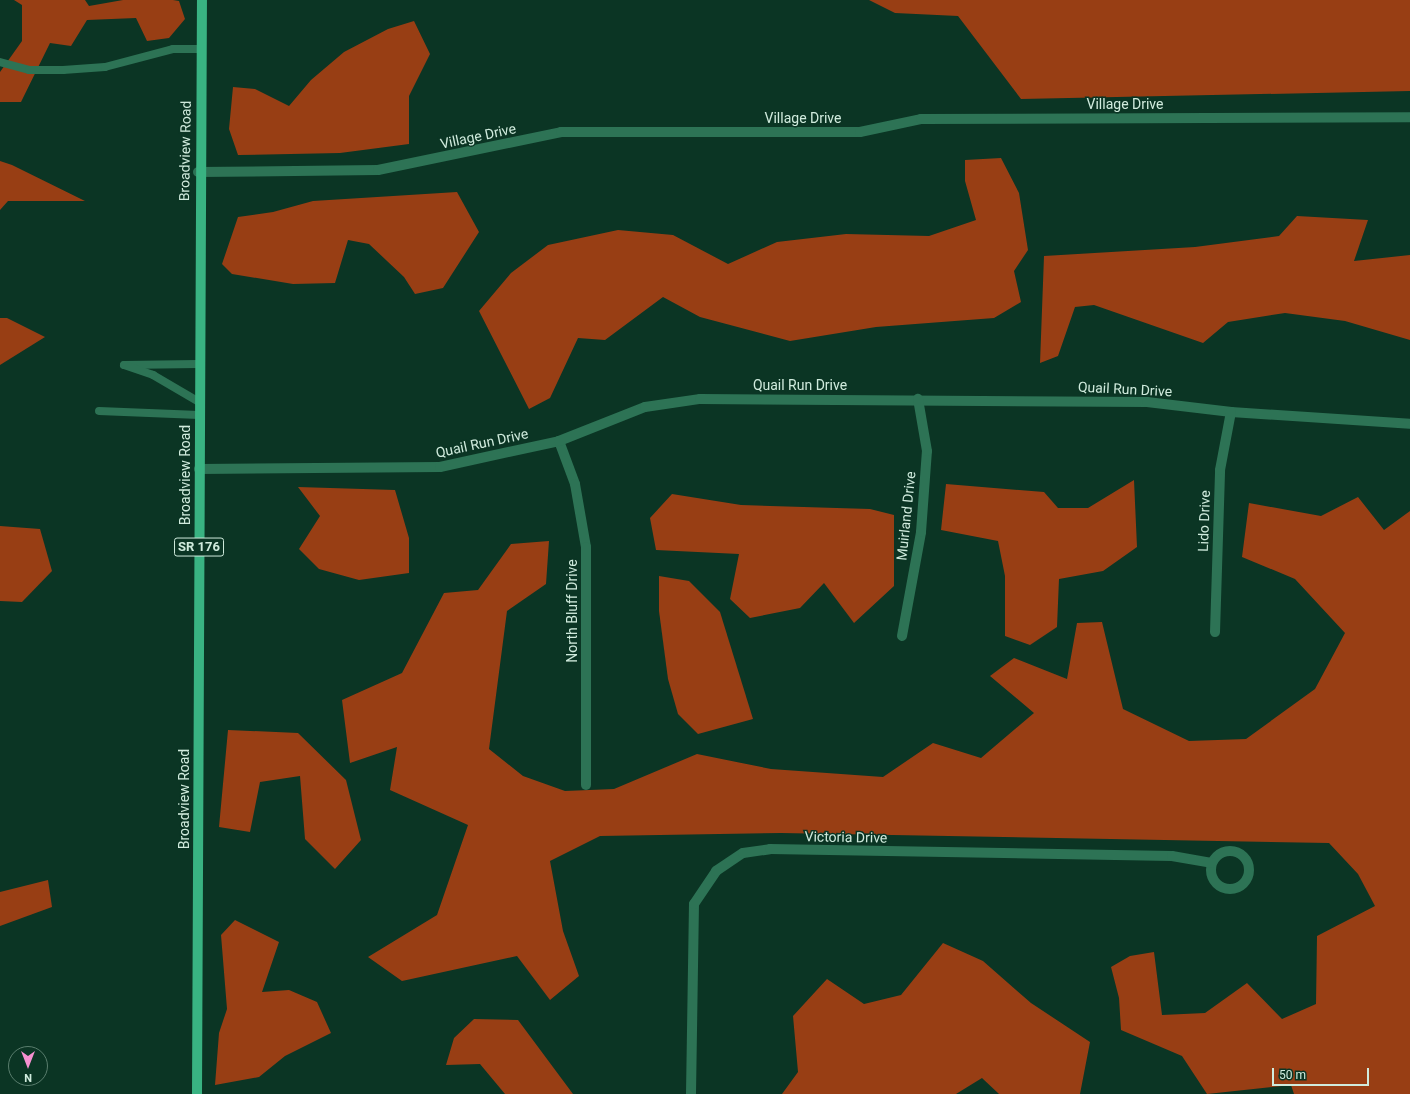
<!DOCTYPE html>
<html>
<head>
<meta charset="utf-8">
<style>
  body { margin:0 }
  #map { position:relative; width:1410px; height:1094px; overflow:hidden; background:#0b3524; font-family:Roboto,sans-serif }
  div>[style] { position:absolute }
  .forest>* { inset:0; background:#983e14 }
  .lane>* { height:8px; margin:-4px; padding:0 4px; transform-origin:4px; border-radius:4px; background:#2d7355 }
  .street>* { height:10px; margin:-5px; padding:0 5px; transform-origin:5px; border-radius:5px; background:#2d7355 }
  .street>.ring { margin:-5px; padding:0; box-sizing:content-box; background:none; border:10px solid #2d7355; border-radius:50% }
  .primary>* { height:10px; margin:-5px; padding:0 5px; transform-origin:5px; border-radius:5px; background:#39b382 }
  span { translate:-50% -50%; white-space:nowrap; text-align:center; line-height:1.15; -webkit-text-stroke:3px #0b3524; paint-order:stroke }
  .shield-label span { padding:1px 3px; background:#0b3524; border:1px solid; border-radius:3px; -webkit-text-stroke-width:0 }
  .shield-label { font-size:13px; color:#d0ebdd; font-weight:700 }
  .street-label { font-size:14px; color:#d0ebdd }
  .north { position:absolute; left:8px; top:1046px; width:40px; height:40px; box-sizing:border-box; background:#0b3524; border:1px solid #5a7e6e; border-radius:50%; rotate:180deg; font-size:11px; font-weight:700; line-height:16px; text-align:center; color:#d0ebdd }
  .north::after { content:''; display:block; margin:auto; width:14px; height:18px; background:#f690d0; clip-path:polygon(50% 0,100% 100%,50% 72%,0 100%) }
  .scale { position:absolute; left:1272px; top:1068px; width:97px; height:18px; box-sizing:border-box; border:2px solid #d0ebdd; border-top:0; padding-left:5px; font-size:12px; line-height:14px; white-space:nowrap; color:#d0ebdd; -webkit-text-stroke:3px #0b3524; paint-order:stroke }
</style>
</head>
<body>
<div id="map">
  <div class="forest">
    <i style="clip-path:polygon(14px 0,85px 0,89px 6px,123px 0,173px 0,179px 1px,185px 19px,169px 38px,147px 41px,136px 18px,87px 20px,71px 46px,50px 43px,21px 102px,0 102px,0 72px,22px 41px,22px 5px)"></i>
    <i style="clip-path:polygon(869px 0,1410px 0,1410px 91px,1021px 99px,958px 16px,895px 13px)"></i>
    <i style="clip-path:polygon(414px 21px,430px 54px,409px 96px,409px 144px,340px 153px,238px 155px,229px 129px,233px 87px,255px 89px,289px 106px,311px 80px,344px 52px,388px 29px)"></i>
    <i style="clip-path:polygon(1001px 158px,1019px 193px,1028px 250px,1014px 271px,1021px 302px,994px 318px,876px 327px,790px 341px,700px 317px,663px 297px,605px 340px,578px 338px,550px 398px,529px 409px,479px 311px,511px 273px,548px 245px,618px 230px,673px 235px,728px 264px,777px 242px,846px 234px,929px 236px,976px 220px,965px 181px,965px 160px)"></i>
    <i style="clip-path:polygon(0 161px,12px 165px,85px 201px,8px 201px,0 210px)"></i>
    <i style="clip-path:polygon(457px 192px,479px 232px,443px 288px,415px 294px,404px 277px,369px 244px,348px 240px,335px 283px,293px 284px,232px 274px,222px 264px,238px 217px,273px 212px,313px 201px)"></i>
    <i style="clip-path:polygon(1297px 216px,1368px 220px,1354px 261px,1410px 255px,1410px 340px,1345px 321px,1285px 313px,1228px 322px,1203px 343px,1094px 305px,1075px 307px,1058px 356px,1040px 363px,1044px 256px,1195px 247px,1279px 236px)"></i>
    <i style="clip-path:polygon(0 318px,7px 318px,45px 337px,0 365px)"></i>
    <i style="clip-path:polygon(1134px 480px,1137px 547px,1103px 571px,1059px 579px,1057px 627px,1030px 645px,1005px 636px,1005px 576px,998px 541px,941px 530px,946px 484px,1044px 492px,1058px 508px,1088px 508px)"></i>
    <i style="clip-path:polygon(298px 487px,395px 490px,409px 538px,409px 573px,359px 580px,319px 569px,299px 549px,320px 516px)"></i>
    <i style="clip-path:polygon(672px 494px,741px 505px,870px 509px,894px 515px,894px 586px,854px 623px,824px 583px,800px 608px,750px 618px,730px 599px,739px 554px,656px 550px,650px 518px)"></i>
    <i style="clip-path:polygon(1358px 497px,1384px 530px,1410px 511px,1410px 1094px,1294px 1094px,1291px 1085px,1207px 1094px,1182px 1056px,1121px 1030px,1119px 998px,1111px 967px,1130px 956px,1154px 952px,1162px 1015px,1205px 1013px,1247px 983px,1282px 1019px,1316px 1004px,1317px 936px,1375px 906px,1358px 874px,1329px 843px,781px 833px,600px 836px,550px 861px,563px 931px,579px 976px,550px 1000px,517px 956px,402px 981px,368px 957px,437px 915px,468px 825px,390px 790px,397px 747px,350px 763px,342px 700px,402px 673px,444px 593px,478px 590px,511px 544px,549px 541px,546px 584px,507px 611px,489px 749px,523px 776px,565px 791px,614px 789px,697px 754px,771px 769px,883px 777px,933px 743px,981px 758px,1034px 713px,990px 676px,1014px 658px,1067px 679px,1077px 623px,1102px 622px,1123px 709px,1189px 741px,1246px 739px,1315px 689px,1345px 633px,1295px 579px,1242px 557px,1249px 503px,1321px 516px)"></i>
    <i style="clip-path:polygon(0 526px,40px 529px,52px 571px,22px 602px,0 601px)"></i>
    <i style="clip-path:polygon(659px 576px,689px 581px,720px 612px,753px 719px,698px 734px,678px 714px,668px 679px,659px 611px)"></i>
    <i style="clip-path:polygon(228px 730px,298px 733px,346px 780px,361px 840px,335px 869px,305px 839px,300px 776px,260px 782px,250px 832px,219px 827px)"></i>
    <i style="clip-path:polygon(48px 880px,52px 907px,0 926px,0 892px)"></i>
    <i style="clip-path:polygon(235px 920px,279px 942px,262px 992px,289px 990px,317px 1002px,331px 1033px,285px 1056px,259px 1077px,215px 1085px,219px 1033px,227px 1009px,221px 935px)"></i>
    <i style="clip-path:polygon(943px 943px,983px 961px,1031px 1003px,1090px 1042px,1080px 1094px,999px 1094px,982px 1078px,956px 1094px,782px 1094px,798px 1072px,793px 1016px,827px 979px,864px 1004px,901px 995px)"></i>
    <i style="clip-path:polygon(474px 1019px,518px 1020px,573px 1094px,505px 1094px,480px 1064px,446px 1065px,454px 1038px)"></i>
  </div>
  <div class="lane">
    <i style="left:0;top:62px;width:30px;rotate:15deg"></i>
    <i style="left:29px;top:70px;width:34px"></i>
    <i style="left:63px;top:70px;width:42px;rotate:-4.1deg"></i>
    <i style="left:105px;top:67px;width:70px;rotate:-14.8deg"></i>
    <i style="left:173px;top:49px;width:28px"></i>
    <i style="left:198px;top:364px;width:74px;rotate:179.2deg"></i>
    <i style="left:124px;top:365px;width:31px;rotate:19deg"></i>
    <i style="left:153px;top:375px;width:53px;rotate:30.4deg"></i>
    <i style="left:99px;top:411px;width:100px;rotate:2.3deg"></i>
  </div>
  <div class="street">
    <i style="left:198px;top:172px;width:180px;rotate:-0.6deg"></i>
    <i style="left:378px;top:170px;width:187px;rotate:-11.7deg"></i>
    <i style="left:561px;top:132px;width:299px"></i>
    <i style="left:860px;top:132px;width:62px;rotate:-12deg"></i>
    <i style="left:921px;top:119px;width:489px;rotate:-0.2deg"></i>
    <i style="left:559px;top:441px;width:46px;rotate:69.6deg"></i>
    <i style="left:575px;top:484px;width:64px;rotate:80.1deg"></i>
    <i style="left:586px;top:547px;width:238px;rotate:90deg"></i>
    <i style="left:199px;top:469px;width:241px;rotate:-0.5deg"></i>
    <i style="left:440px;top:467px;width:122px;rotate:-12.3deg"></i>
    <i style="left:559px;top:441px;width:92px;rotate:-21.6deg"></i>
    <i style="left:645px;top:407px;width:56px;rotate:-8.3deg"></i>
    <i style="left:700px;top:399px;width:447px;rotate:0.4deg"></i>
    <i style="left:1147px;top:402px;width:85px;rotate:6.8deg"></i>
    <i style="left:1231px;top:412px;width:179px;rotate:3.8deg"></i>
    <i style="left:1215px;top:632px;width:162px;rotate:-88.2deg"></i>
    <i style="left:1220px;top:470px;width:59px;rotate:-79.3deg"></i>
    <i style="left:902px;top:636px;width:106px;rotate:-79.6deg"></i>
    <i style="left:921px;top:532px;width:81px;rotate:-85.8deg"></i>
    <i style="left:927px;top:451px;width:53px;rotate:-99.8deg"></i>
    <i class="ring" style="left:1211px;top:851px;width:28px;height:28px"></i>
    <i style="left:691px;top:1094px;width:190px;rotate:-89.1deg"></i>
    <i style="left:694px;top:904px;width:40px;rotate:-56deg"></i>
    <i style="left:716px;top:871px;width:32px;rotate:-34deg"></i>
    <i style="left:743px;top:853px;width:27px;rotate:-8deg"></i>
    <i style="left:770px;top:849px;width:402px;rotate:1deg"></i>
    <i style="left:1172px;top:856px;width:40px;rotate:10deg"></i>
  </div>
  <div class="primary">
    <i style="left:197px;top:1094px;width:1094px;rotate:-89.74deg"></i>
  </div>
  <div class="shield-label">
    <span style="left:199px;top:547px">SR 176</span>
  </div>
  <div class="street-label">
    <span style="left:1125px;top:104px">Village Drive</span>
    <span style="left:803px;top:118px">Village Drive</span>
    <span style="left:478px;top:136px;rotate:-12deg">Village Drive</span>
    <span style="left:185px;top:151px;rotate:-89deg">Broadview Road</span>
    <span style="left:800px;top:385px">Quail Run Drive</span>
    <span style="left:1125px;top:389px;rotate:3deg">Quail Run Drive</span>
    <span style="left:482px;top:443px;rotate:-12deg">Quail Run Drive</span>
    <span style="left:185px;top:475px;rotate:-90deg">Broadview Road</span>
    <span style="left:906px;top:516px;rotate:-84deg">Muirland Drive</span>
    <span style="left:1204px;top:521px;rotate:-88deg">Lido Drive</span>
    <span style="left:572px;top:611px;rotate:-90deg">North Bluff Drive</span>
    <span style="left:184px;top:799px;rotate:-90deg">Broadview Road</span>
    <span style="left:846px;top:837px;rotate:1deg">Victoria Drive</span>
  </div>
  <div class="north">N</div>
  <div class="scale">50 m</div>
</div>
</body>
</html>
